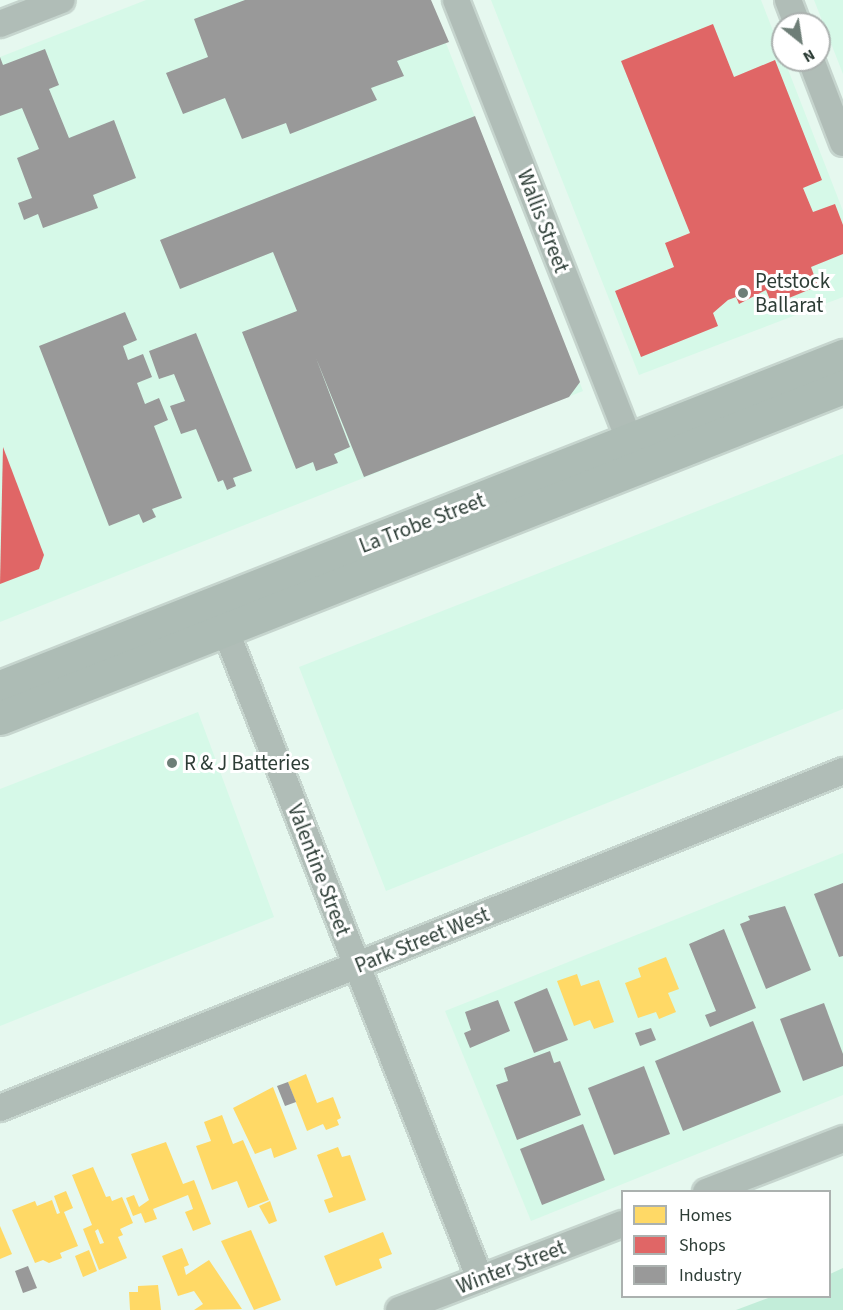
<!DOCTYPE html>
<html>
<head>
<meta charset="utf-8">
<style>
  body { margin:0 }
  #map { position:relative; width:843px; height:1310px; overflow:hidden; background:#e6f8ef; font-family:"Source Sans 3",sans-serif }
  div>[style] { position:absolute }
  .built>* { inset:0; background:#d6f9e8 }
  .green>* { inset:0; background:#c2edd9 }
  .homes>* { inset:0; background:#ffd966 }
  .shops>* { inset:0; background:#e06666 }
  .industry>* { inset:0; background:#999 }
  .roads { filter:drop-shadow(2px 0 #c6d5ce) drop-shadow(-2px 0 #c6d5ce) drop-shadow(0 2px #c6d5ce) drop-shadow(0 -2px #c6d5ce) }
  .minor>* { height:26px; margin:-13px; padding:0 13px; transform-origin:13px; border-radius:13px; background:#b0bdb7 }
  .secondary>* { height:33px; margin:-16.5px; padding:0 16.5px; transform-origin:16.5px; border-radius:16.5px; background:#adbcb5 }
  .dots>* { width:16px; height:16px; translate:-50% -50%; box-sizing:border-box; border:3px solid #fff; border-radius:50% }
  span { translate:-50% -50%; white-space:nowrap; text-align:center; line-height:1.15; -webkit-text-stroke:6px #fff; paint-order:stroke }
  .street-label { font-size:21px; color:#2d3d36 }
  .poi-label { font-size:21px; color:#2d3d36 }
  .left { translate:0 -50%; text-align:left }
  .legend { position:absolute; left:621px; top:1190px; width:210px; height:108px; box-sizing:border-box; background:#fff; border:2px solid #abb1af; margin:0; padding:8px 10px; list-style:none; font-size:18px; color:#2d3d36 }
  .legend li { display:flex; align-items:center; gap:12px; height:30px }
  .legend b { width:30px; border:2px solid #abb1af }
  .north { position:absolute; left:771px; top:12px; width:60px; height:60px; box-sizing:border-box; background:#fff; border:2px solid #abb1af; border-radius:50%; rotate:150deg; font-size:16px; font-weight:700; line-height:24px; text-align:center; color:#2d3d36 }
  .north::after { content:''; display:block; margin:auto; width:21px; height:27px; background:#6e7e77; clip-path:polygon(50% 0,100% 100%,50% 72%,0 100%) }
</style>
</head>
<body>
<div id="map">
  <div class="built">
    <i style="clip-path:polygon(146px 0,429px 0,583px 391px,0 622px,0 57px)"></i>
    <i style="clip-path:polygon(491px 0,761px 0,843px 211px,843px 297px,639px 375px)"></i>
    <i style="clip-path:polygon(814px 0,843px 0,843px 74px)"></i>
    <i style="clip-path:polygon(843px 454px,843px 709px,386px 891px,299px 667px)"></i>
    <i style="clip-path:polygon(198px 712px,274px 917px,0 1026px,0 789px)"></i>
    <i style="clip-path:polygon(843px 853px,843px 1095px,531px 1221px,445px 1011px)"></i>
  </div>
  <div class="green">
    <i style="clip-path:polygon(843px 1268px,843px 1310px,736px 1310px,771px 1297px,830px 1296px,830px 1274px)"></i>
  </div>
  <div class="homes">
    <i style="clip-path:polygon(666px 957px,679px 989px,668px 993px,676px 1012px,659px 1019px,656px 1012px,638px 1018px,625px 983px,641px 977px,638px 968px)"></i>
    <i style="clip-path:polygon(577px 974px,581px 986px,599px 980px,614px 1022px,594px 1029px,590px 1020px,574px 1026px,557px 981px)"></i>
    <i style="clip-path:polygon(306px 1074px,317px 1103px,333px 1097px,341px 1118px,337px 1120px,339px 1125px,326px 1130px,323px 1124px,307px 1131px,288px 1082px)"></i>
    <i style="clip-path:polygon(273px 1087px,297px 1149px,274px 1158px,271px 1148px,255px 1154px,233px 1108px)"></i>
    <i style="clip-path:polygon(222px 1115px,233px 1144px,243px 1140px,269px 1200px,248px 1208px,237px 1181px,212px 1190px,196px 1146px,211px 1141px,204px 1122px)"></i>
    <i style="clip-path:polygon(166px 1142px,183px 1184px,194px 1180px,211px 1224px,193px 1231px,185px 1212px,193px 1209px,188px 1195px,153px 1209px,157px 1219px,145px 1223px,141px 1213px,133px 1216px,126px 1198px,134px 1195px,139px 1207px,149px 1200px,131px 1154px)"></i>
    <i style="clip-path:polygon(338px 1147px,342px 1157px,350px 1155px,366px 1200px,329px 1213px,324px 1200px,333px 1197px,317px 1155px)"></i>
    <i style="clip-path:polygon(evenodd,93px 1167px,106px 1197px,110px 1196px,112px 1201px,122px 1197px,133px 1223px,120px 1229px,123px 1235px,118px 1237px,127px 1258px,99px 1270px,83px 1229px,92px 1225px,72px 1175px,93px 1167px,98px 1229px,104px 1243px,100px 1244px,95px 1231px,98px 1229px)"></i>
    <i style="clip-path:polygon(66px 1191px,73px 1208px,64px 1212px,78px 1246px,60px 1253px,62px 1258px,49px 1263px,43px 1260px,35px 1263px,12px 1210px,35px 1201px,37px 1206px,52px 1200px,57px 1214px,60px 1213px,54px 1196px)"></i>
    <i style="clip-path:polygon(270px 1201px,277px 1221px,269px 1224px,259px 1206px)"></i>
    <i style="clip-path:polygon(0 1226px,12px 1254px,0 1259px)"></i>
    <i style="clip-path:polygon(251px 1230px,281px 1300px,254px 1310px,221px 1241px)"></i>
    <i style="clip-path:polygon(383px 1232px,392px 1254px,379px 1259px,382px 1268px,336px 1286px,324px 1256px)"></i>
    <i style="clip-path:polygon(182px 1248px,189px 1265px,184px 1267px,186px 1275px,209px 1260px,242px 1309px,194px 1310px,203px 1304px,194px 1291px,178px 1296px,162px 1256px)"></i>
    <i style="clip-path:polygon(89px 1250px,97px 1271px,83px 1277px,75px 1256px)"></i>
    <i style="clip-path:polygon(158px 1285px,161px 1310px,130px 1310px,129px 1292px,138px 1292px,138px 1286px)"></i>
  </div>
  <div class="shops">
    <i style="clip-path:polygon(713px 24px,734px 77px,775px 60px,822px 180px,803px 188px,813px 212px,835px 204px,843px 225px,843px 254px,811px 267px,818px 286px,772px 305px,766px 290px,739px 304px,736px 297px,728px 300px,713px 313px,718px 326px,641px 357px,615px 291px,674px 267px,665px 243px,690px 233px,621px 61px)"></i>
    <i style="clip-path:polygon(3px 447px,44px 555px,39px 569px,0 584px)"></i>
  </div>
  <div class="industry">
    <i style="clip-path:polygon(245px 0,431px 0,449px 42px,397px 61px,404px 76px,371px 88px,377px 100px,290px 134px,286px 123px,242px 139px,225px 98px,183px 114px,166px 73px,208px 57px,194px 19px)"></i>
    <i style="clip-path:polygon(45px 49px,59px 85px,49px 89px,69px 138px,114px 120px,136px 178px,93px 195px,98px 208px,43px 228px,38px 214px,24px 220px,18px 203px,32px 198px,17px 158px,39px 149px,22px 108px,0 116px,0 57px,3px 65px)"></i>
    <i style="clip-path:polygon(475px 116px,580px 382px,569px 397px,364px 477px,316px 358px,350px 447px,334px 454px,338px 463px,316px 471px,313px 462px,296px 469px,242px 332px,297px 311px,273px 252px,180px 289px,160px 240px)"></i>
    <i style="clip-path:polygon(125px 312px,137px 340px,123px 346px,128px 360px,143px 354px,152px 377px,137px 383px,145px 404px,159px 398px,168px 420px,154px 426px,182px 498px,152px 509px,156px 517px,143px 523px,139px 514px,109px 526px,39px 346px)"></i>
    <i style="clip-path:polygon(196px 333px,252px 471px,233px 478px,236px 486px,227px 490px,223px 480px,218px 482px,196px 429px,181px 434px,170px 406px,185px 401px,174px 374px,159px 379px,149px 351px)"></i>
    <i style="clip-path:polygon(843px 883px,843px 956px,839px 957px,814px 894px)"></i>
    <i style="clip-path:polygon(785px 906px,811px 970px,766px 989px,740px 924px,750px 920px,748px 916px)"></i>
    <i style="clip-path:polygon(724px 929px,756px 1008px,710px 1027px,705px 1015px,716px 1011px,689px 944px)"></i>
    <i style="clip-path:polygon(547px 988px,568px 1040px,534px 1053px,514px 1002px)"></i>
    <i style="clip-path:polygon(498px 1000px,510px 1031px,470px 1048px,464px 1033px,471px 1030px,465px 1012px)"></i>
    <i style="clip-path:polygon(824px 1003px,843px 1054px,843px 1066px,803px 1081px,780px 1019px)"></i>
    <i style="clip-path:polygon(753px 1021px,781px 1092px,683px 1131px,655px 1061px)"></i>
    <i style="clip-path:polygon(651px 1028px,656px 1040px,640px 1046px,635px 1033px)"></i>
    <i style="clip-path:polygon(550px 1051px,554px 1063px,560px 1061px,581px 1115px,517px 1140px,496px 1085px,508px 1081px,504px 1068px)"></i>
    <i style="clip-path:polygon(644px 1066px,670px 1134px,614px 1155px,588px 1088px)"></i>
    <i style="clip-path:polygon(288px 1082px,296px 1102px,285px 1106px,277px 1086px)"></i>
    <i style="clip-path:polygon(583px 1124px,605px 1180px,542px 1205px,520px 1149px)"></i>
    <i style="clip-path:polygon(28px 1266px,37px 1288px,23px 1293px,15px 1271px)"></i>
  </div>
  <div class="roads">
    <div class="minor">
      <i style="left:456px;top:0;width:475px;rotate:68.5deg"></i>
      <i style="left:788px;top:0;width:26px;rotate:69deg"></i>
      <i style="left:0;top:24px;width:66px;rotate:-21.2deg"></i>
      <i style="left:811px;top:60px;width:89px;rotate:68.9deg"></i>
      <i style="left:225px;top:629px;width:698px;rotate:68.58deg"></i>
      <i style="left:0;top:1108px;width:908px;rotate:-21.79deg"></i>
      <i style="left:706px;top:1192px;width:147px;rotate:-21.1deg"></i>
      <i style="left:399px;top:1310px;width:239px;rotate:-21.1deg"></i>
    </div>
    <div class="secondary">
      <i style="left:0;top:687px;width:906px;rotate:-21.44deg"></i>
      <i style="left:0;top:718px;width:906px;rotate:-21.44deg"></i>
    </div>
  </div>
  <div class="dots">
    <i style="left:743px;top:293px;background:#6e7e77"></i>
    <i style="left:172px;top:763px;background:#6e7e77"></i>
  </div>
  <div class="street-label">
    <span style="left:543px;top:221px;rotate:69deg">Wallis Street</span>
    <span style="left:422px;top:523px;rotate:-21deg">La Trobe Street</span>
    <span style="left:319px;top:870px;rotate:69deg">Valentine Street</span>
    <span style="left:422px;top:940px;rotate:-22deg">Park Street West</span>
    <span style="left:511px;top:1267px;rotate:-21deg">Winter Street</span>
  </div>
  <div class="poi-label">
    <span class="left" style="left:755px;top:293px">Petstock<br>Ballarat</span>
    <span class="left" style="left:184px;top:763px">R &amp; J Batteries</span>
  </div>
  <ul class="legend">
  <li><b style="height:16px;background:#ffd966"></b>Homes</li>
  <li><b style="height:16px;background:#e06666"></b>Shops</li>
  <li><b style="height:16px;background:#999"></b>Industry</li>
  </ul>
  <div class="north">N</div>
</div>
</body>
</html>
